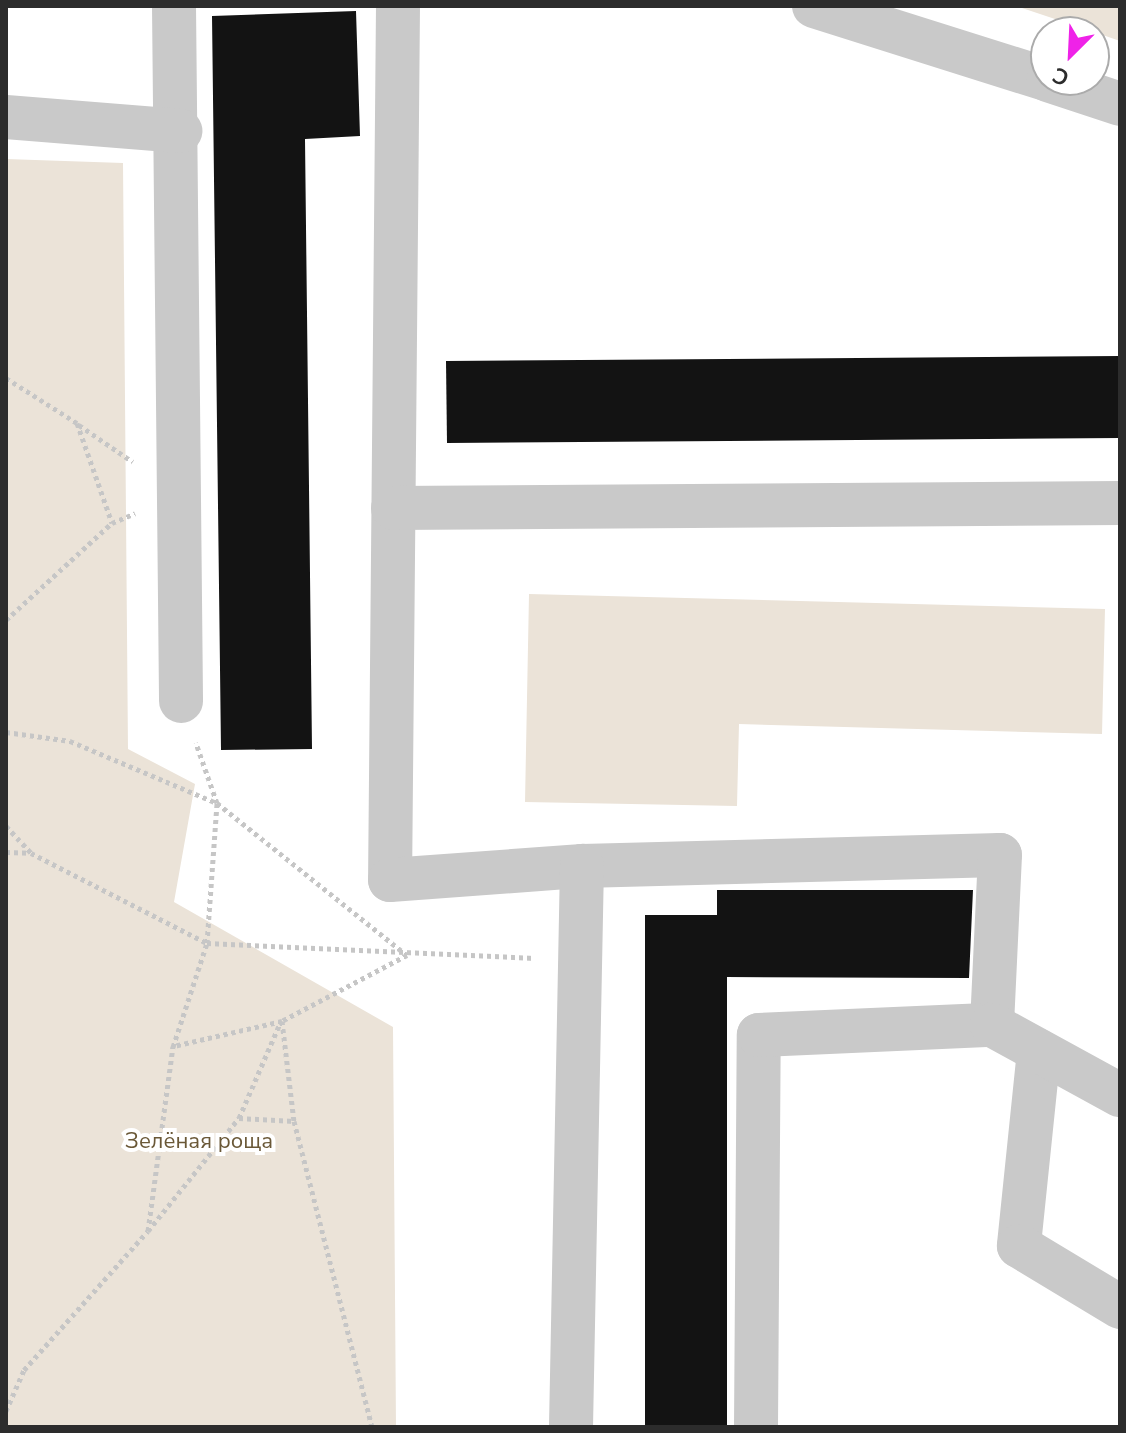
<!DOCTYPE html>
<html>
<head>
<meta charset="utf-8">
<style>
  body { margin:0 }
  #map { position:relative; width:1126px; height:1433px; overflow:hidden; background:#fff; font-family:"Nunito Sans",sans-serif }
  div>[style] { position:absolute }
  .green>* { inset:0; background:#ebe3d8 }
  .building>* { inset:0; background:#131313 }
  .path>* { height:5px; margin-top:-2.5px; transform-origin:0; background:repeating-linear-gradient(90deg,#c6c6c6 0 4px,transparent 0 8px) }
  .minor>* { height:44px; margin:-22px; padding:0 22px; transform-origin:22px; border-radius:22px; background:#c9c9c9 }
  span { translate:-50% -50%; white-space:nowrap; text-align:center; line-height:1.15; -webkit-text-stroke:8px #fff; paint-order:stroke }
  .park-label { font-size:22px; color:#6a5837 }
  .frame { position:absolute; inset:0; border:8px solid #2c2c2c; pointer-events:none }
  .north { position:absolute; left:1030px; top:16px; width:80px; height:80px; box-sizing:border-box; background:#fff; border:2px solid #ababab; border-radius:50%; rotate:204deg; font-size:22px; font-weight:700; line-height:32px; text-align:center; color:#2c2c2c }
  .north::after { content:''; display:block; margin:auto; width:28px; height:36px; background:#ef22e8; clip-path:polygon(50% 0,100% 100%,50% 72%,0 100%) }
</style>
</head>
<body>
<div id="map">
  <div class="green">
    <i style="clip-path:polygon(1016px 6px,1120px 6px,1120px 41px,1094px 32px)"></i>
    <i style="clip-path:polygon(6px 159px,123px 163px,128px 749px,195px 784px,174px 902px,393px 1027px,396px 1427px,6px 1427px)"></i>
    <i style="clip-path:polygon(529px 594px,1105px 609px,1102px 734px,739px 724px,737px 806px,525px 802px)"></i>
  </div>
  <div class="building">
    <i style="clip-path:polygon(356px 11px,360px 136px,305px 139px,312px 749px,221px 750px,212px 16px)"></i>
    <i style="clip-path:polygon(1120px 356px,1120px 438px,447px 443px,446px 361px)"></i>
    <i style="clip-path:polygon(717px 890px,973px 890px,969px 978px,727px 977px,727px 1427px,645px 1427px,645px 915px,717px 915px)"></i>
  </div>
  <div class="path">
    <i style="left:6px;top:378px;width:84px;rotate:32.4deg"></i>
    <i style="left:77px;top:423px;width:106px;rotate:70.7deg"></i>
    <i style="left:79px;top:425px;width:65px;rotate:34.4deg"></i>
    <i style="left:6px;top:620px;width:144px;rotate:-42.5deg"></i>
    <i style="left:112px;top:523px;width:25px;rotate:-23deg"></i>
    <i style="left:6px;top:732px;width:65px;rotate:8deg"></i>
    <i style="left:70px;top:741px;width:160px;rotate:22.9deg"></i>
    <i style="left:217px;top:803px;width:243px;rotate:38.7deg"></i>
    <i style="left:407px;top:955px;width:141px;rotate:152.2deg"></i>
    <i style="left:282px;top:1021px;width:111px;rotate:167deg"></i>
    <i style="left:6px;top:826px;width:37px;rotate:47deg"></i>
    <i style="left:31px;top:853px;width:198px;rotate:27.1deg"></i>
    <i style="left:207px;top:943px;width:328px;rotate:2.6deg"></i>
    <i style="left:6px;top:852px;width:24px;rotate:2deg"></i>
    <i style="left:282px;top:1021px;width:101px;rotate:83.2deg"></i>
    <i style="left:294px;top:1121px;width:316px;rotate:75.7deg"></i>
    <i style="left:239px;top:1118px;width:55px;rotate:3.1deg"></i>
    <i style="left:148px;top:1231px;width:145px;rotate:-51.2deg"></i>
    <i style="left:239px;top:1118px;width:106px;rotate:-66.6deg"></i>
    <i style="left:6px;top:1411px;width:45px;rotate:-66.3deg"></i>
    <i style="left:24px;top:1370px;width:186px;rotate:-48.3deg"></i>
    <i style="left:148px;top:1231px;width:186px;rotate:-82.3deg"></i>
    <i style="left:173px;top:1047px;width:109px;rotate:-71.9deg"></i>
    <i style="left:207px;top:943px;width:140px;rotate:-85.9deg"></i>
    <i style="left:217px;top:803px;width:64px;rotate:-109.3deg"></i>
  </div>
  <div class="minor">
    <i style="left:174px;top:6px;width:695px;rotate:89.42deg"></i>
    <i style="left:398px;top:6px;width:874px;rotate:90.52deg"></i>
    <i style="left:390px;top:880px;width:193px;rotate:-4.2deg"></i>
    <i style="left:582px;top:866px;width:418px;rotate:-1.5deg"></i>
    <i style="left:1000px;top:855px;width:170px;rotate:92.7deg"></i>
    <i style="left:814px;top:6px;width:243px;rotate:17.5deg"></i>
    <i style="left:1048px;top:80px;width:76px;rotate:18.4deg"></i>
    <i style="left:6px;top:117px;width:175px;rotate:4.6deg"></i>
    <i style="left:393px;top:508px;width:727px;rotate:-0.39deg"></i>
    <i style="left:1039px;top:1051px;width:196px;rotate:95.9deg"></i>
    <i style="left:1019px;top:1246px;width:118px;rotate:31.1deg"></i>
    <i style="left:571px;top:1427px;width:561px;rotate:-88.88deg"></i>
    <i style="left:756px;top:1427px;width:392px;rotate:-89.6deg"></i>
    <i style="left:759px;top:1035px;width:233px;rotate:-2.5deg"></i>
    <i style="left:992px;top:1025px;width:146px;rotate:28.7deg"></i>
  </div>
  <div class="park-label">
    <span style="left:199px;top:1142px">Зелёная роща</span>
  </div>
  <div class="frame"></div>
  <div class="north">С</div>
</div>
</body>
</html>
